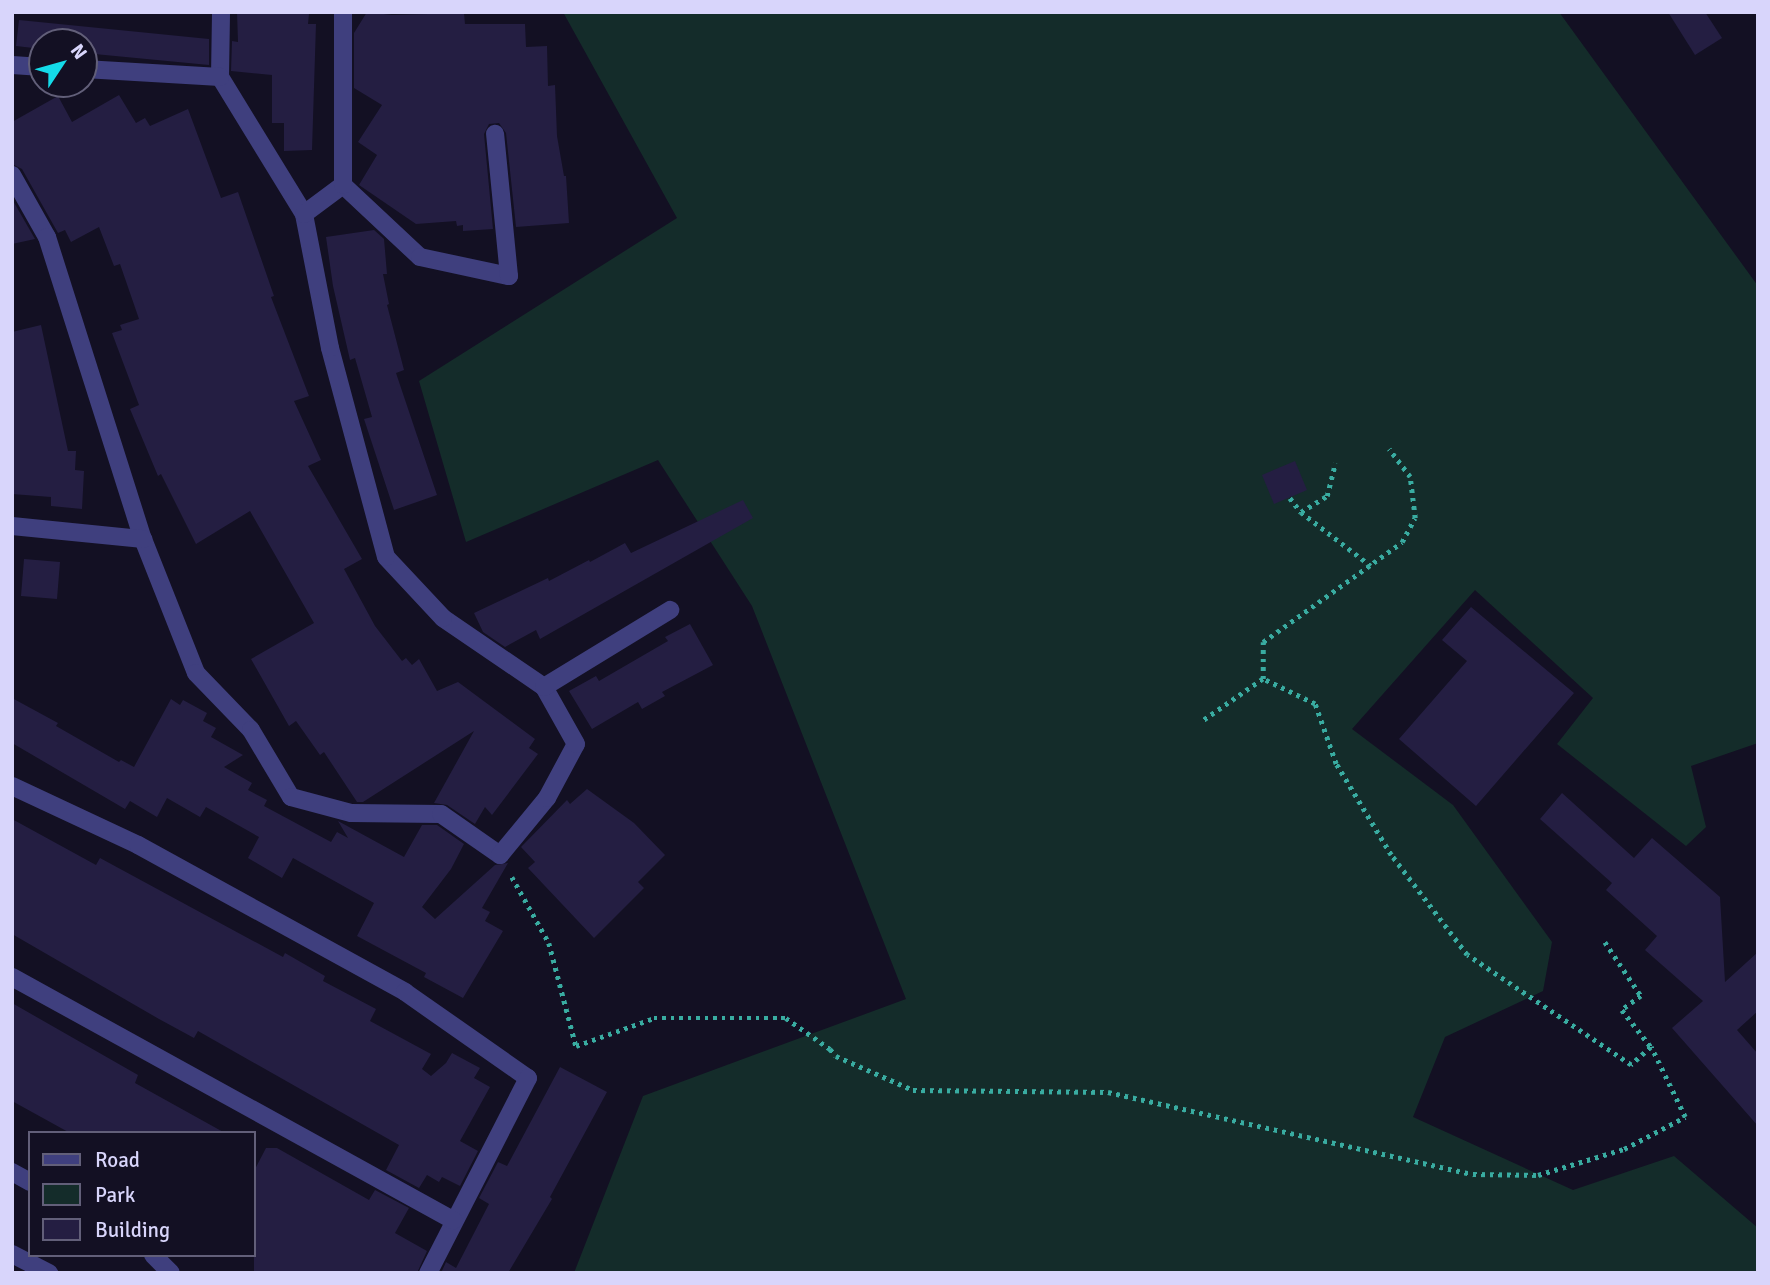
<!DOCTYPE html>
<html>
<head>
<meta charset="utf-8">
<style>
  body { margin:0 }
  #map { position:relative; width:1770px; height:1285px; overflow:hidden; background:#131023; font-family:Signika,sans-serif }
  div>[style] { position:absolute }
  .green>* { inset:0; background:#142c2a }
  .building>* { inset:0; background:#241e42 }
  .path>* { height:4.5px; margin-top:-2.25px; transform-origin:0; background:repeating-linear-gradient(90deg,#39aca1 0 3.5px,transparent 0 8.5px) }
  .street>* { height:18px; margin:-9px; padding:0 9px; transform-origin:9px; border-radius:9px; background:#3f3f7e }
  span { translate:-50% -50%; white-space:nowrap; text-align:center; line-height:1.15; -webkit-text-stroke:6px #131023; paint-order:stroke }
  .frame { position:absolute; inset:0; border:14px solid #d8d5fb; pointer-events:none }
  .legend { position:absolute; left:28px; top:1131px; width:228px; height:126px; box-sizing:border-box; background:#131023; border:2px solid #625f79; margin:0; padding:9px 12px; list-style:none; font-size:21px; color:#d8d5fb }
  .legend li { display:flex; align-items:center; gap:14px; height:35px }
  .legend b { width:35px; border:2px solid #625f79 }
  .north { position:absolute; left:28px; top:28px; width:70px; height:70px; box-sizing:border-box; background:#131023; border:2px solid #625f79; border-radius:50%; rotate:54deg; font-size:19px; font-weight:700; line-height:28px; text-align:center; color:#d8d5fb }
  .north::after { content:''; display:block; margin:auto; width:24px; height:32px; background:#14dbe9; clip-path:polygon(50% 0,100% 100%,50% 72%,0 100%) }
</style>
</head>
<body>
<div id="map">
  <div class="green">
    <i style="clip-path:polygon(563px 12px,1559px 12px,1758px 286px,1758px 743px,1691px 766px,1706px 827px,1686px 846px,1557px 744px,1593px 698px,1475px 590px,1352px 729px,1453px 805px,1552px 942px,1543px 991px,1445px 1037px,1413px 1117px,1573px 1190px,1674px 1156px,1758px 1228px,1758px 1273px,574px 1273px,643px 1096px,906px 999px,752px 606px,658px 460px,466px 542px,419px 381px,677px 218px)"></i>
  </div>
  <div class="building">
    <i style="clip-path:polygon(237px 12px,309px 14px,308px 24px,316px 24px,312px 150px,284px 151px,284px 123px,272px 123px,272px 75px,231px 71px,232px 41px,238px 42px)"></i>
    <i style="clip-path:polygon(367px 12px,392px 15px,464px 13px,465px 24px,525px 24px,526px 47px,547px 46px,548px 86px,555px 85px,557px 136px,564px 176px,566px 176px,569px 223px,516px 227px,506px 133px,499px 123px,489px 124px,484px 134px,493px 229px,463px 231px,463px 225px,457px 226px,456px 221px,416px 224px,359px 185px,377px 155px,358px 142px,382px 105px,354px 88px,354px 33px)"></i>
    <i style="clip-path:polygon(1668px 12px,1705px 12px,1722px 38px,1695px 55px)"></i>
    <i style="clip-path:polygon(19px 20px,209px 39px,209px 65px,84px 53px,84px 42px,42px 42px,42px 49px,16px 46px)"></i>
    <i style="clip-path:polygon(119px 95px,136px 123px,145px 118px,150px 126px,188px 109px,221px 198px,238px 192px,274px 296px,271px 297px,309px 396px,294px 401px,321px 460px,308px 466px,362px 559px,344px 569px,375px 626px,402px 661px,406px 658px,412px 665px,419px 659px,437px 691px,458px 682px,535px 739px,529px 748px,538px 754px,492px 815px,485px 807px,475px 824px,447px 805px,434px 803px,474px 731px,363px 802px,357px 802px,324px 752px,320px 755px,296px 721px,289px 726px,251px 659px,314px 623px,250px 511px,196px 544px,161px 474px,158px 476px,130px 409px,139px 405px,112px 333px,122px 330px,120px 325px,139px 319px,120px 264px,114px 266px,99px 227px,71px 242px,65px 230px,58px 233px,22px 169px,12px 164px,12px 122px,58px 96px,72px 122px)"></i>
    <i style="clip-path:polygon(12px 199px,35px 239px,12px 244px)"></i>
    <i style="clip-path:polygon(374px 230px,384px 239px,387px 274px,383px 274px,389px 304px,387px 305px,404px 370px,396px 373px,437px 495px,394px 510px,364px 419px,372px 417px,355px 358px,350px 360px,333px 286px,326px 237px)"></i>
    <i style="clip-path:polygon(41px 325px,68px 451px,76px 451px,75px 470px,84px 471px,82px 509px,51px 506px,51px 497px,12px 494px,12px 332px)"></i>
    <i style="clip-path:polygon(1295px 461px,1307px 490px,1274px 504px,1262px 475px)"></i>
    <i style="clip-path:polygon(743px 500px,753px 518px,540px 639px,536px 630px,505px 647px,483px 632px,474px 613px,548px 578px,549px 581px,589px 560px,590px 562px,625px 543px,631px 553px)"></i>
    <i style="clip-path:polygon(24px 559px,60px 562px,57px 599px,21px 596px)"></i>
    <i style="clip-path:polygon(1471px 607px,1574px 693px,1476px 806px,1399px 739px,1467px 661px,1442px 640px)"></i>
    <i style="clip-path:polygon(690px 624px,713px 665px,662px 692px,665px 696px,642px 709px,638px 702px,592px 729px,569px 691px,596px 676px,599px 681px,668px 641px,665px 637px)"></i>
    <i style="clip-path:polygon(12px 698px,58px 723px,56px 726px,119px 762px,121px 760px,134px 767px,171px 699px,180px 705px,183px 700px,207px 713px,203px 721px,216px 728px,211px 737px,243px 755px,224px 767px,252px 783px,248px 790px,267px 800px,264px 806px,331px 842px,337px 832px,348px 838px,338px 821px,404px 857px,422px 825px,437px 825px,464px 844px,451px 869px,422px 907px,435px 919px,495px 865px,508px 863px,482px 908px,490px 912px,485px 921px,503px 931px,463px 998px,424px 977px,426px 973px,357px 936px,374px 903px,293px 858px,282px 878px,248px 858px,259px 837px,206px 807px,200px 817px,167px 798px,157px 817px,130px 801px,125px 809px,12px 743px)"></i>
    <i style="clip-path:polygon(587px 789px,634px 823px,665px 855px,638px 882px,644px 888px,594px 938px,528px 868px,535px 862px,521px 847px,567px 800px,570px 804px)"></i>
    <i style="clip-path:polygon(1562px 793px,1634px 858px,1652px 838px,1720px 897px,1725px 982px,1758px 952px,1758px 1011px,1737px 1030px,1758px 1054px,1758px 1126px,1672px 1028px,1703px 1001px,1645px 950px,1657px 936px,1606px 890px,1612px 883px,1540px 819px)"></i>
    <i style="clip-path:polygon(12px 819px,96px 865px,100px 858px,283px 957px,285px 953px,325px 976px,323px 981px,376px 1009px,370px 1021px,431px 1054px,422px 1069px,431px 1076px,446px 1063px,452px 1053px,480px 1068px,474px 1078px,490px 1087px,460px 1141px,478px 1151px,460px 1186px,442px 1177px,439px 1182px,427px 1175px,419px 1188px,386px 1170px,399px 1145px,198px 1031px,194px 1038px,159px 1019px,12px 934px)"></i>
    <i style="clip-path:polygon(12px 1003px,138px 1075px,135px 1083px,225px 1133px,70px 1133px,12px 1101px)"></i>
    <i style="clip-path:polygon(560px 1067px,607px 1092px,550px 1197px,552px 1199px,508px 1273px,441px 1273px,446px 1262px,456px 1268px,489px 1204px,479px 1198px,498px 1162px,507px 1166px)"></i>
    <i style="clip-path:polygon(266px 1148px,277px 1148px,369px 1200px,375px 1190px,409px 1208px,395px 1233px,427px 1251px,417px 1273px,254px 1273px,254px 1171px)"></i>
  </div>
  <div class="path">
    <i style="left:1290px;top:498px;width:18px;rotate:52deg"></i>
    <i style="left:1301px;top:512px;width:88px;rotate:37.6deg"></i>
    <i style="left:1301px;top:512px;width:31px;rotate:-32deg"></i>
    <i style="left:1327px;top:496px;width:34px;rotate:-76deg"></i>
    <i style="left:1263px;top:679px;width:37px;rotate:-90deg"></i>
    <i style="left:1263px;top:642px;width:171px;rotate:-35.7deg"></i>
    <i style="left:1402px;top:542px;width:27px;rotate:-62deg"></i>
    <i style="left:1415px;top:518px;width:41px;rotate:-97deg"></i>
    <i style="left:1410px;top:477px;width:35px;rotate:-127deg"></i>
    <i style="left:512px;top:877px;width:76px;rotate:60.7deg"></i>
    <i style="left:549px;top:943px;width:106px;rotate:75.3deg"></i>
    <i style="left:576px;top:1046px;width:83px;rotate:-19.7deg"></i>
    <i style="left:654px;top:1018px;width:132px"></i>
    <i style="left:786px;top:1018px;width:54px;rotate:35.2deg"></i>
    <i style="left:830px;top:1049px;width:9px;rotate:49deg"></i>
    <i style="left:836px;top:1056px;width:84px;rotate:23.8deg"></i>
    <i style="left:913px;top:1090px;width:195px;rotate:0.6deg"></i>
    <i style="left:1108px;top:1092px;width:374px;rotate:12.7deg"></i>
    <i style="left:1473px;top:1174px;width:65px;rotate:0.9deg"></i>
    <i style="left:1538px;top:1175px;width:90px;rotate:-16.8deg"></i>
    <i style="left:1624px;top:1149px;width:69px;rotate:-27.7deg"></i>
    <i style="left:1685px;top:1117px;width:78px;rotate:-115.9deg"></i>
    <i style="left:1651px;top:1047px;width:27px;rotate:138deg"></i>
    <i style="left:1631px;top:1065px;width:197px;rotate:-146.1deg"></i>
    <i style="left:1467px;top:955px;width:126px;rotate:-127.2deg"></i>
    <i style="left:1391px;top:855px;width:106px;rotate:-121.1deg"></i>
    <i style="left:1336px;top:764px;width:64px;rotate:-109.3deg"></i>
    <i style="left:1315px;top:704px;width:58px;rotate:-154.3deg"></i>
    <i style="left:1263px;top:679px;width:72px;rotate:145.2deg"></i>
    <i style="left:1605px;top:942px;width:65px;rotate:56.3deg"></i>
    <i style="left:1641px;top:996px;width:24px;rotate:144deg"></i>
    <i style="left:1622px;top:1010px;width:47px;rotate:51.9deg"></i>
  </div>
  <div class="street">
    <i style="left:12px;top:65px;width:30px;rotate:4deg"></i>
    <i style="left:220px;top:77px;width:65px;rotate:-89.1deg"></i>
    <i style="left:12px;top:175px;width:71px;rotate:60.6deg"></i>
    <i style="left:47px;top:237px;width:317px;rotate:72.4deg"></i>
    <i style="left:143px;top:539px;width:144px;rotate:68.4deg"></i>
    <i style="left:196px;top:673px;width:79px;rotate:46deg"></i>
    <i style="left:251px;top:730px;width:78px;rotate:59.2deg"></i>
    <i style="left:291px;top:797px;width:62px;rotate:14.9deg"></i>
    <i style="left:351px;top:813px;width:90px;rotate:0.6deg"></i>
    <i style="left:441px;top:814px;width:72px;rotate:34.8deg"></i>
    <i style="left:500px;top:855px;width:74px;rotate:-50.5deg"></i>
    <i style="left:547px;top:798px;width:61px;rotate:-61.8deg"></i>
    <i style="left:576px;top:744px;width:65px;rotate:-119.3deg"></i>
    <i style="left:544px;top:687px;width:122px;rotate:-145.7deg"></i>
    <i style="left:443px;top:618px;width:83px;rotate:-133.1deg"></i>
    <i style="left:386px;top:557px;width:216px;rotate:-105deg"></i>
    <i style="left:330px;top:348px;width:136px;rotate:-101deg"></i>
    <i style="left:304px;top:214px;width:161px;rotate:-121.5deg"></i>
    <i style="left:220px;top:77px;width:136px;rotate:-176.6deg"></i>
    <i style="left:343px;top:185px;width:105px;rotate:43.1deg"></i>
    <i style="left:420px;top:257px;width:91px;rotate:12.1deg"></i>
    <i style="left:509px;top:276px;width:143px;rotate:-95.6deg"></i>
    <i style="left:304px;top:214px;width:49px;rotate:-36.6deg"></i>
    <i style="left:343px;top:185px;width:173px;rotate:-90deg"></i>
    <i style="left:12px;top:526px;width:132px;rotate:5.7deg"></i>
    <i style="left:544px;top:687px;width:148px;rotate:-31.4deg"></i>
    <i style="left:12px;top:786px;width:139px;rotate:25.1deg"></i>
    <i style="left:138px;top:845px;width:305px;rotate:28.8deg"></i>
    <i style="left:405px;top:992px;width:150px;rotate:35deg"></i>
    <i style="left:528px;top:1078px;width:219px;rotate:117.1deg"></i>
    <i style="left:12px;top:977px;width:504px;rotate:28.86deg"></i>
    <i style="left:12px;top:1172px;width:21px;rotate:29deg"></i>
    <i style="left:12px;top:1254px;width:42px;rotate:27.2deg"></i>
    <i style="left:153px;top:1255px;width:25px;rotate:45deg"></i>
  </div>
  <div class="frame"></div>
  <ul class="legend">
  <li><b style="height:9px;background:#3f3f7e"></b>Road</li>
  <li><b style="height:19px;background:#142c2a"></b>Park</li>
  <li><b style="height:19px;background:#241e42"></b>Building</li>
  </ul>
  <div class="north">N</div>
</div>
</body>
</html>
